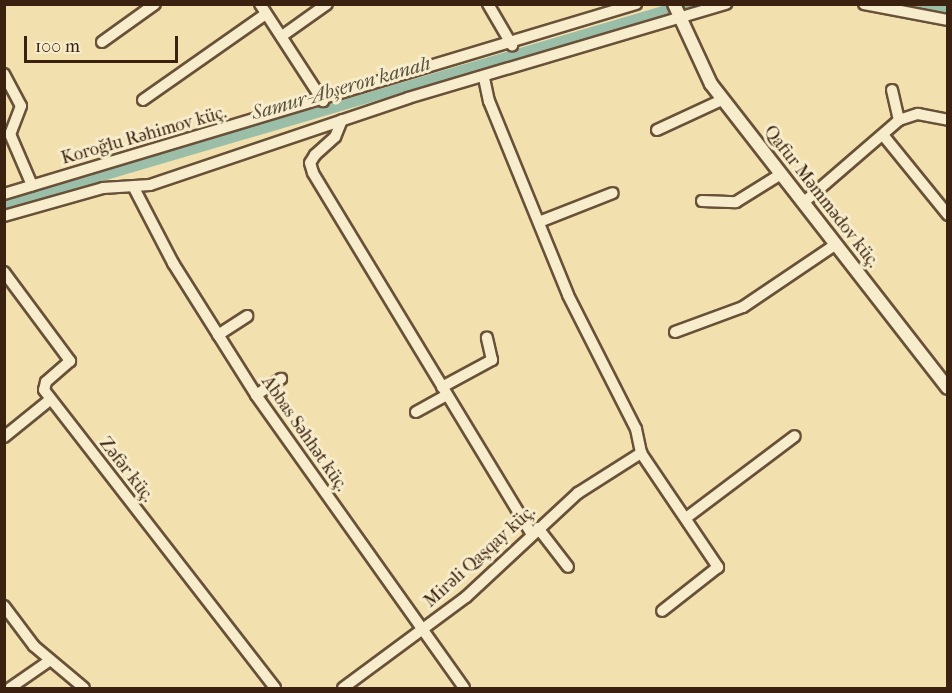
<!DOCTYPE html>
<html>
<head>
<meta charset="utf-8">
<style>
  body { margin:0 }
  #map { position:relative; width:952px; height:693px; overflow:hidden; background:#f2e1af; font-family:"IM FELL French Canon",serif }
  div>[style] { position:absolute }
  .canal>* { height:10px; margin:-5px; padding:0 5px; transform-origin:5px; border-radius:5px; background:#9bbea9 }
  .roads { filter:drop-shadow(2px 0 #685138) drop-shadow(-2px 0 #685138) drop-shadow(0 2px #685138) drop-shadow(0 -2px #685138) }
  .minor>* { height:10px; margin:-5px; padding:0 5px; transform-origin:5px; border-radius:5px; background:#f7eccb }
  .tertiary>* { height:12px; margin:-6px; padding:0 6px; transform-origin:6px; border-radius:6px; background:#f7eccb }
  span { translate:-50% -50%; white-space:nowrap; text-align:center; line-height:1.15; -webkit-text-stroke:6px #f7eccb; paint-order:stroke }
  .street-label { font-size:18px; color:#3a2110 }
  .water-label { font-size:20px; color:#57503e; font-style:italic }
  .frame { position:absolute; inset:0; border:6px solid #3a2110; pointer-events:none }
  .scale { position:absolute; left:24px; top:36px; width:154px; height:27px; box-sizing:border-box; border:3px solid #3a2110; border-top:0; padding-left:8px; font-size:18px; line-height:21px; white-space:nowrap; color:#3a2110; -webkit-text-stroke:4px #f7eccb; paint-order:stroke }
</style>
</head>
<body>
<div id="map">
  <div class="canal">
    <i style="left:921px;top:4px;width:27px;rotate:10deg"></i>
    <i style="left:4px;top:205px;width:712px;rotate:-16.4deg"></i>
  </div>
  <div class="roads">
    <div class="minor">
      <i style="left:260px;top:4px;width:116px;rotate:57deg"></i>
      <i style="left:488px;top:4px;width:48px;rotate:59.7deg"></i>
      <i style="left:864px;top:4px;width:86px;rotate:10.8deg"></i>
      <i style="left:282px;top:36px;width:55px;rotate:-35.4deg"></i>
      <i style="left:102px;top:42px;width:65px;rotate:-35.6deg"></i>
      <i style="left:4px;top:74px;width:36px;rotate:62deg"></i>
      <i style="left:21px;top:106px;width:30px;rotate:111deg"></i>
      <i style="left:10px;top:134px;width:56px;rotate:66.7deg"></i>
      <i style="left:484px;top:78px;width:24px;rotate:78deg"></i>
      <i style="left:489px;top:101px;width:209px;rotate:67.8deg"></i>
      <i style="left:568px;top:295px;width:150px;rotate:63.1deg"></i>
      <i style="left:636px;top:429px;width:25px;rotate:78deg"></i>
      <i style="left:641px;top:453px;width:138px;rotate:56deg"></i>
      <i style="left:718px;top:567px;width:71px;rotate:141.8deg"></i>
      <i style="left:892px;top:90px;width:31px;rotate:77deg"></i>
      <i style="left:143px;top:100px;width:150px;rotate:-35deg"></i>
      <i style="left:342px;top:120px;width:18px;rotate:112deg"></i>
      <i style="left:335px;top:137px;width:27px;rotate:138deg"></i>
      <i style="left:315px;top:155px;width:9px;rotate:122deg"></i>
      <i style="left:310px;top:163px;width:10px;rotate:73deg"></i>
      <i style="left:313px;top:173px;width:421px;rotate:58.8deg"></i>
      <i style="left:657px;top:130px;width:72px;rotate:-24.8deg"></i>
      <i style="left:883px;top:135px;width:103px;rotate:50.9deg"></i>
      <i style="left:134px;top:188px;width:85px;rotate:62.5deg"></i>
      <i style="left:173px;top:263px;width:156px;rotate:57.8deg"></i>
      <i style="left:256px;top:395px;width:359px;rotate:54.6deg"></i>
      <i style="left:4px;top:194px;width:660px;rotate:-16.73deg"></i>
      <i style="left:702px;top:201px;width:34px;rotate:2deg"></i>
      <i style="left:736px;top:202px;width:53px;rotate:-31.9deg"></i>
      <i style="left:803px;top:203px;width:127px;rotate:-40.8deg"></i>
      <i style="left:899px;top:120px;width:20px;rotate:-18deg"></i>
      <i style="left:918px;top:114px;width:31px;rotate:11deg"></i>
      <i style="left:4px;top:216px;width:103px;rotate:-15.8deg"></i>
      <i style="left:103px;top:188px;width:47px;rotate:-3.7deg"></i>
      <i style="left:150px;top:185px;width:272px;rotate:-18.6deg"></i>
      <i style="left:408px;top:98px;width:332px;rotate:-16.5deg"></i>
      <i style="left:539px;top:222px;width:79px;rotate:-21.4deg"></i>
      <i style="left:4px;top:272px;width:111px;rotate:53.4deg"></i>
      <i style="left:70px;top:361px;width:32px;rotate:139deg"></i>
      <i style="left:46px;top:382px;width:8px;rotate:104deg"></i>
      <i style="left:44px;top:390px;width:377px;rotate:52.2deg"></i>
      <i style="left:675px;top:332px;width:72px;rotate:-20.2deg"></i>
      <i style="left:743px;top:307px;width:111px;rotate:-34deg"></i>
      <i style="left:218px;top:335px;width:35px;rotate:-33deg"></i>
      <i style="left:442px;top:387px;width:57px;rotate:-28.4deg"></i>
      <i style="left:492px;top:360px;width:23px;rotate:-103deg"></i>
      <i style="left:256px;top:395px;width:30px;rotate:-33deg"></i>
      <i style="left:416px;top:412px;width:35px;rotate:-29deg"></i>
      <i style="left:4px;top:437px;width:60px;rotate:-39deg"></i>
      <i style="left:686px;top:518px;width:136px;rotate:-37deg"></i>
      <i style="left:538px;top:528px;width:49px;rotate:52.4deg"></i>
      <i style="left:4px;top:606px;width:50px;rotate:53.1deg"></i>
      <i style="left:34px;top:646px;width:65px;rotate:40deg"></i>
      <i style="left:10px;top:688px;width:47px;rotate:-34.7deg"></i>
      <i style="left:343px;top:688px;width:153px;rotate:-36.5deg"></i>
      <i style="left:466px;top:597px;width:153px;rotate:-42.9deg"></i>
      <i style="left:578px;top:493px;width:75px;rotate:-32.4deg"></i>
    </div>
    <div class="tertiary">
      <i style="left:674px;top:4px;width:88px;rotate:65.2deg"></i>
      <i style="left:711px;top:84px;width:385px;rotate:52.1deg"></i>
    </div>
  </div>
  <div class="street-label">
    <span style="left:144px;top:136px;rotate:-16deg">Koroğlu Rəhimov küç.</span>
    <span style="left:821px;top:197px;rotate:52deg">Qafur Məmmədov küç.</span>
    <span style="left:304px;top:434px;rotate:55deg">Abbas Səhhət küç.</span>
    <span style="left:126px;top:470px;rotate:52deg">Zəfər küç.</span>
    <span style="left:480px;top:557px;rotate:-42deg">Mirəli Qaşqay küç.</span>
  </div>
  <div class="water-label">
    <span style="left:341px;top:88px;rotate:-16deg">Samur-Abşeron kanalı</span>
  </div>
  <div class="frame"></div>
  <div class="scale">100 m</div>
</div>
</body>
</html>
